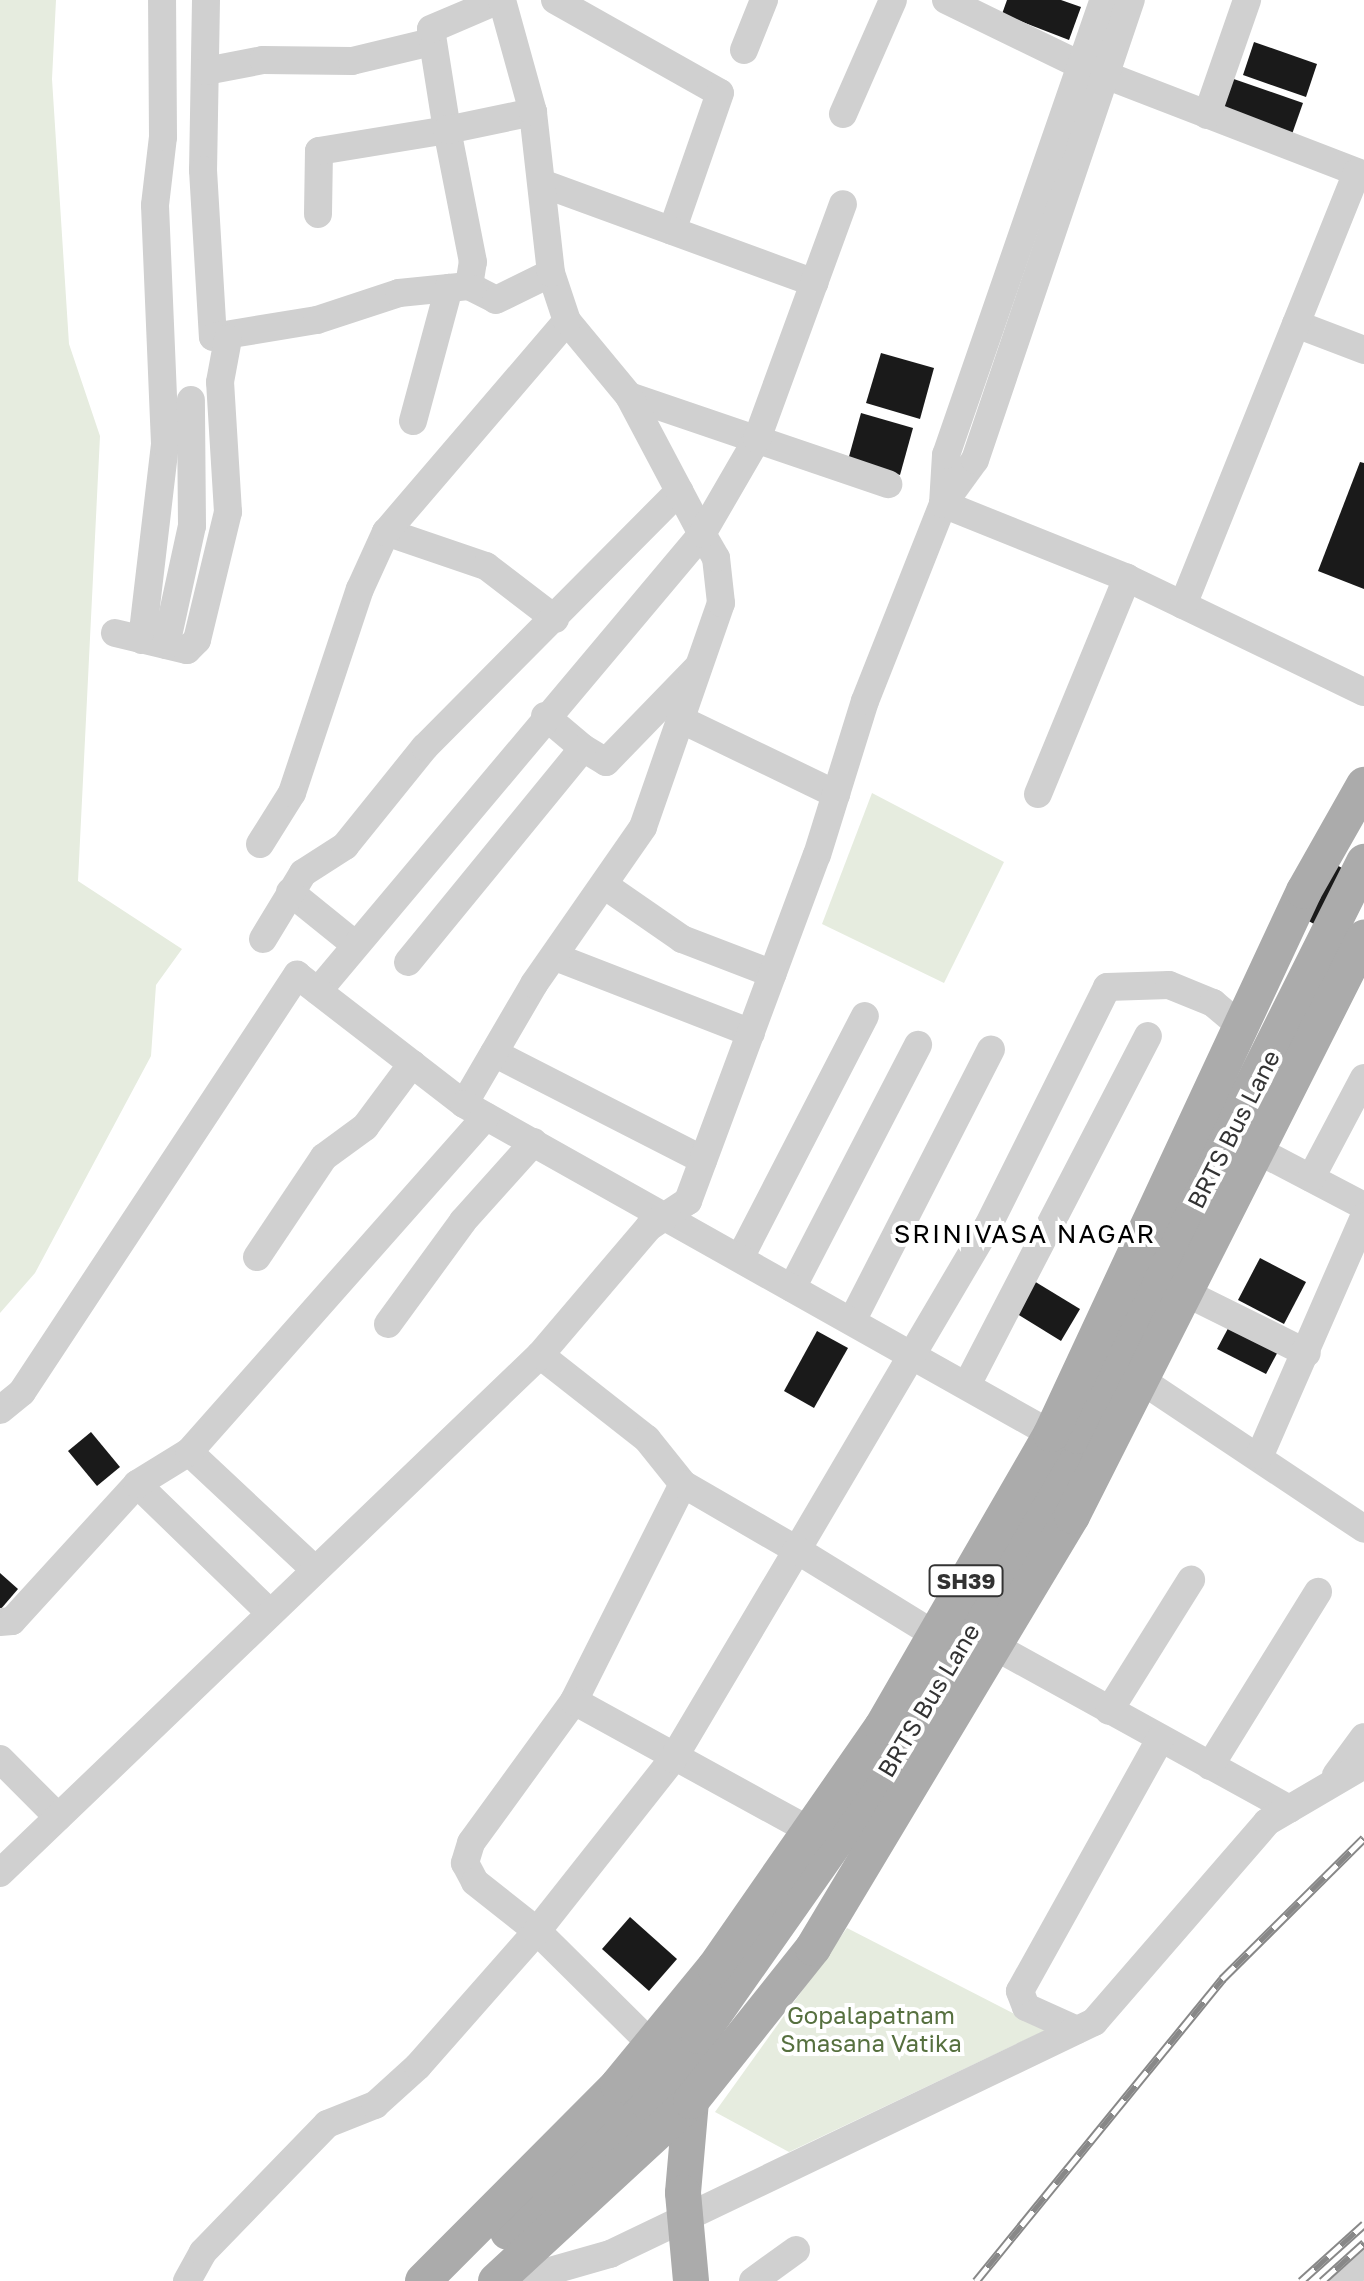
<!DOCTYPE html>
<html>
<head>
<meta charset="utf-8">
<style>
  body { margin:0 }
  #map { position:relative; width:1364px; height:2281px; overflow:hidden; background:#fff; font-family:"Golos Text",sans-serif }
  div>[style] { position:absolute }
  .green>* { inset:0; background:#e6ecdf }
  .building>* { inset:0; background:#1a1a1a }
  .minor>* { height:28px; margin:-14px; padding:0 14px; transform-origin:14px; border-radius:14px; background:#d0d0d0 }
  .major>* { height:36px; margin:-18px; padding:0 18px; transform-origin:18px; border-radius:18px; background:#ababab }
  .rail>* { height:9px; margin-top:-4.5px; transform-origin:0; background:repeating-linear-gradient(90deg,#fff 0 18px,#888 0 36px); box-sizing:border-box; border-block:2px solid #888 }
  span { translate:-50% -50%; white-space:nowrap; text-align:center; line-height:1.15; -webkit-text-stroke:8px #fff; paint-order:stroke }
  .shield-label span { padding:2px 6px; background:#fff; border:2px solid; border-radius:6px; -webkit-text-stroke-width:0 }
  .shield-label { font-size:22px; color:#333; font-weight:700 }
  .street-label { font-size:24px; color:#333 }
  .park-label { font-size:24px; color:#56703f }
  .neighbourhood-label { font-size:26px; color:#000; letter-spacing:2px }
</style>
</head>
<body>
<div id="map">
  <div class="green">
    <i style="clip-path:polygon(0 0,56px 0,52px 79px,69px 344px,100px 436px,78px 881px,182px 949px,156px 985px,151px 1056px,35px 1273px,0 1313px)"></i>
    <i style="clip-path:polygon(872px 793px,1004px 862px,944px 983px,822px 924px)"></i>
    <i style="clip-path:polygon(847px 1928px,1046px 2030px,789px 2152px,715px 2112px)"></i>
  </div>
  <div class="building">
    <i style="clip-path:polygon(1007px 0,1061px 0,1081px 7px,1069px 40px,1002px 14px)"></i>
    <i style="clip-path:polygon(1254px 42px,1317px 64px,1306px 97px,1243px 75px)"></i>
    <i style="clip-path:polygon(1228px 77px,1303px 103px,1291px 137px,1217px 111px)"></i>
    <i style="clip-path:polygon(881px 353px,934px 368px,920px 419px,866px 403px)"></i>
    <i style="clip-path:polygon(861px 413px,913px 428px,900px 475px,848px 460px)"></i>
    <i style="clip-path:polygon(1360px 462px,1364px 463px,1364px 589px,1318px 571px)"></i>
    <i style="clip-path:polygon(1333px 863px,1342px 868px,1314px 924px,1305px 919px)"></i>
    <i style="clip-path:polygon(1260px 1258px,1306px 1282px,1284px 1324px,1238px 1300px)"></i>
    <i style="clip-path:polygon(1029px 1278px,1080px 1309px,1061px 1341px,1009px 1309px)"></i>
    <i style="clip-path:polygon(1233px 1319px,1282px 1344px,1266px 1374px,1217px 1349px)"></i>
    <i style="clip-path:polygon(817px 1331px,848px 1348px,814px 1408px,784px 1391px)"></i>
    <i style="clip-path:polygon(91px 1432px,120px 1467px,97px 1486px,68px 1451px)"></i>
    <i style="clip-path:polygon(0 1573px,18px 1589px,0 1610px)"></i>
    <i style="clip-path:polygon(630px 1917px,677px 1959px,649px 1991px,602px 1949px)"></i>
  </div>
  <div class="minor">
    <i style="left:206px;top:0;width:170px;rotate:91deg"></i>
    <i style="left:203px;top:170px;width:167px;rotate:86.6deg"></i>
    <i style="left:213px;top:337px;width:105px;rotate:-9.3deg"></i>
    <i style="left:317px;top:320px;width:86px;rotate:-18.2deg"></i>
    <i style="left:399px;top:293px;width:70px;rotate:-5.7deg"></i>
    <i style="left:469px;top:286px;width:30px;rotate:27deg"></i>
    <i style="left:496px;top:300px;width:61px;rotate:-26.1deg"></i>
    <i style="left:555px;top:0;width:189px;rotate:29.4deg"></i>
    <i style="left:720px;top:93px;width:146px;rotate:109.2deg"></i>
    <i style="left:946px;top:0;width:151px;rotate:25.9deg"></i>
    <i style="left:1082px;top:66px;width:302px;rotate:21.1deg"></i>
    <i style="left:744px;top:50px;width:54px;rotate:-68.2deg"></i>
    <i style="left:206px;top:71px;width:58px;rotate:-10.9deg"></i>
    <i style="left:263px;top:60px;width:89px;rotate:0.6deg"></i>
    <i style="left:352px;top:61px;width:81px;rotate:-13.5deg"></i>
    <i style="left:843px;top:114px;width:124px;rotate:-66.3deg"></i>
    <i style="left:1207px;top:115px;width:122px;rotate:-70.8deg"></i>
    <i style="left:544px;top:184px;width:288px;rotate:20.1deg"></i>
    <i style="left:318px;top:214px;width:63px;rotate:-89.1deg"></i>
    <i style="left:319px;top:151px;width:130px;rotate:-9.3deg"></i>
    <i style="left:447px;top:130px;width:102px;rotate:-99deg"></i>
    <i style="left:431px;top:29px;width:74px;rotate:-23.1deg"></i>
    <i style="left:469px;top:286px;width:24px;rotate:-81deg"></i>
    <i style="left:473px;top:262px;width:135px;rotate:-101.1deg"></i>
    <i style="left:447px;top:130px;width:88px;rotate:-11.8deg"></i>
    <i style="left:1296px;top:324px;width:73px;rotate:20.9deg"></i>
    <i style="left:629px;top:396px;width:274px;rotate:18.8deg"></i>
    <i style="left:413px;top:421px;width:138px;rotate:-74.9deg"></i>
    <i style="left:943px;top:504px;width:49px;rotate:-86.5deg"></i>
    <i style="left:946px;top:455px;width:482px;rotate:-70.9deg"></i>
    <i style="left:943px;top:504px;width:198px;rotate:21.9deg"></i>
    <i style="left:1127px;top:578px;width:263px;rotate:25.7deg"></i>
    <i style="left:386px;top:532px;width:106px;rotate:18.8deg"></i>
    <i style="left:486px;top:566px;width:87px;rotate:37.5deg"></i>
    <i style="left:1183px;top:605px;width:466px;rotate:-68.1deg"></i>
    <i style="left:115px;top:633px;width:74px;rotate:13.3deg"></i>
    <i style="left:187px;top:650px;width:14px;rotate:-45deg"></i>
    <i style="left:197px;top:640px;width:132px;rotate:-76.4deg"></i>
    <i style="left:228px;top:512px;width:130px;rotate:-93.5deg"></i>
    <i style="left:220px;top:382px;width:44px;rotate:-79.5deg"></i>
    <i style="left:142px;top:640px;width:197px;rotate:-83.3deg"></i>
    <i style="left:165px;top:444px;width:239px;rotate:-92.4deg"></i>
    <i style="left:155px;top:205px;width:68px;rotate:-83.3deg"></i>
    <i style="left:163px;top:137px;width:137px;rotate:-90.4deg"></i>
    <i style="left:166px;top:645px;width:122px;rotate:-77.7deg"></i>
    <i style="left:192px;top:526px;width:126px;rotate:-90.5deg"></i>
    <i style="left:545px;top:716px;width:50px;rotate:40.1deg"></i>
    <i style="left:684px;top:721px;width:169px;rotate:25.7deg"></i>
    <i style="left:1038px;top:794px;width:234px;rotate:-67.6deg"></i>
    <i style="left:260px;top:844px;width:60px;rotate:-57.9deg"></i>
    <i style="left:292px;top:793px;width:215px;rotate:-71.6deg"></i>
    <i style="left:360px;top:589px;width:63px;rotate:-65.5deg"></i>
    <i style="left:386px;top:532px;width:278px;rotate:-49.4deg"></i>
    <i style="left:604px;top:885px;width:95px;rotate:34.7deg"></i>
    <i style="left:682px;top:939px;width:97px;rotate:21deg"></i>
    <i style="left:290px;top:892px;width:81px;rotate:39deg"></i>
    <i style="left:263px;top:939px;width:77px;rotate:-58.8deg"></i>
    <i style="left:303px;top:873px;width:50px;rotate:-32.7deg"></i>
    <i style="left:345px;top:846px;width:127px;rotate:-51.1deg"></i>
    <i style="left:425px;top:747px;width:361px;rotate:-45.2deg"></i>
    <i style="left:558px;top:958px;width:207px;rotate:21.2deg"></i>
    <i style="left:408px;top:962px;width:276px;rotate:-50.7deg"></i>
    <i style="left:583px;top:748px;width:27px;rotate:31deg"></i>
    <i style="left:606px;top:762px;width:132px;rotate:-45.9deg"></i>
    <i style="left:318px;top:991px;width:597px;rotate:-49.96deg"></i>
    <i style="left:702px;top:534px;width:156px;rotate:-117.9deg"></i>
    <i style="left:629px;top:396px;width:97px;rotate:-129.6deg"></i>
    <i style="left:567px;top:321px;width:51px;rotate:-108.4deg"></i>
    <i style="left:551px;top:273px;width:162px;rotate:-96.4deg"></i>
    <i style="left:533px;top:112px;width:116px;rotate:-105.5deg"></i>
    <i style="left:494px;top:1053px;width:235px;rotate:27.1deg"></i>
    <i style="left:464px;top:1104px;width:139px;rotate:-59.7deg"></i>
    <i style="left:534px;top:984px;width:191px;rotate:-55.2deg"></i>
    <i style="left:643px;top:827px;width:237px;rotate:-70.8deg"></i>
    <i style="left:721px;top:603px;width:45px;rotate:-96.3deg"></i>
    <i style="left:716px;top:558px;width:28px;rotate:-120deg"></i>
    <i style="left:702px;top:534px;width:110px;rotate:-59.9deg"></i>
    <i style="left:757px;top:439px;width:250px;rotate:-69.9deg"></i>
    <i style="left:1257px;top:1150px;width:121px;rotate:27.6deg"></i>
    <i style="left:1311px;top:1178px;width:113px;rotate:-62.1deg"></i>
    <i style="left:741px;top:1256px;width:270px;rotate:-62.7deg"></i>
    <i style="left:257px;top:1257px;width:120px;rotate:-56.2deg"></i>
    <i style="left:324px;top:1157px;width:51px;rotate:-36.2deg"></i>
    <i style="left:365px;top:1127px;width:79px;rotate:-53.3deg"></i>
    <i style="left:792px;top:1288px;width:274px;rotate:-62.6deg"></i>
    <i style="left:1184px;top:1292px;width:137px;rotate:26.4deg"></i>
    <i style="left:852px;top:1321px;width:305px;rotate:-62.9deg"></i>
    <i style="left:388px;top:1324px;width:127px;rotate:-53.9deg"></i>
    <i style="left:463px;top:1221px;width:106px;rotate:-48.1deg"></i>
    <i style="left:540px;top:1355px;width:136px;rotate:38.1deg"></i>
    <i style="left:647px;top:1439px;width:58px;rotate:51.3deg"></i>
    <i style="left:683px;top:1484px;width:243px;rotate:116.7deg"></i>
    <i style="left:574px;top:1701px;width:175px;rotate:126deg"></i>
    <i style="left:471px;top:1843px;width:21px;rotate:107deg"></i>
    <i style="left:465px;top:1863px;width:21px;rotate:62deg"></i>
    <i style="left:475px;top:1882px;width:79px;rotate:38.3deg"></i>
    <i style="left:537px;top:1931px;width:161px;rotate:44.7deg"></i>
    <i style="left:1141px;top:1380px;width:268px;rotate:33.7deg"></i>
    <i style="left:967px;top:1385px;width:393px;rotate:-62.6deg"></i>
    <i style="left:0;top:1410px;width:28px;rotate:-39deg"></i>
    <i style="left:22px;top:1392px;width:500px;rotate:-56.6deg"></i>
    <i style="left:297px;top:975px;width:211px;rotate:37.7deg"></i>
    <i style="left:464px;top:1104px;width:673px;rotate:29.34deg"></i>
    <i style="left:189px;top:1452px;width:171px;rotate:43.1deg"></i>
    <i style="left:1260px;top:1455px;width:260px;rotate:-66.4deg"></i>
    <i style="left:137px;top:1484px;width:185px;rotate:44.1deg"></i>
    <i style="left:683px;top:1484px;width:132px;rotate:30.1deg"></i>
    <i style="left:797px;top:1550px;width:376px;rotate:-59.5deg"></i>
    <i style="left:988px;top:1226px;width:267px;rotate:-63.5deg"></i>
    <i style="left:1107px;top:987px;width:62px;rotate:-1.8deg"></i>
    <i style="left:1169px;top:985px;width:48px;rotate:22.2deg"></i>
    <i style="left:1213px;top:1003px;width:40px;rotate:40deg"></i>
    <i style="left:0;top:1622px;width:12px;rotate:-5deg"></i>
    <i style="left:12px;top:1621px;width:185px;rotate:-47.6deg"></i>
    <i style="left:137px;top:1484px;width:61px;rotate:-31.6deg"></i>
    <i style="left:189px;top:1452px;width:448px;rotate:-48.5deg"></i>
    <i style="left:996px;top:1647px;width:335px;rotate:28.9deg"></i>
    <i style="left:574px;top:1701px;width:269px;rotate:28.8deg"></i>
    <i style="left:1109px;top:1711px;width:155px;rotate:-58deg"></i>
    <i style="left:0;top:1759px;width:82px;rotate:45deg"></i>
    <i style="left:1210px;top:1766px;width:205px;rotate:-58.2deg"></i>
    <i style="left:1336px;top:1775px;width:47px;rotate:-53.6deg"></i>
    <i style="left:0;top:1873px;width:748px;rotate:-43.81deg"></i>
    <i style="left:540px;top:1355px;width:168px;rotate:-49.6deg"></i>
    <i style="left:649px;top:1227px;width:47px;rotate:-33.7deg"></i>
    <i style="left:688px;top:1201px;width:369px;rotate:-69.6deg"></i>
    <i style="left:817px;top:855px;width:161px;rotate:-72.7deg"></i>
    <i style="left:865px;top:701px;width:212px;rotate:-68.4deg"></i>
    <i style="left:943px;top:504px;width:54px;rotate:-54deg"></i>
    <i style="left:975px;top:460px;width:486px;rotate:-71.3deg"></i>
    <i style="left:1077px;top:2030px;width:56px;rotate:-155.7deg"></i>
    <i style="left:1026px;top:2007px;width:17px;rotate:-111deg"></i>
    <i style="left:1020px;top:1991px;width:288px;rotate:-60.9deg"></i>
    <i style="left:187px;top:2281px;width:33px;rotate:-61deg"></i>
    <i style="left:203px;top:2252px;width:178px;rotate:-45.9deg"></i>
    <i style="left:327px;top:2124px;width:52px;rotate:-21.6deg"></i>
    <i style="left:375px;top:2105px;width:58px;rotate:-42.2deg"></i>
    <i style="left:418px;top:2066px;width:180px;rotate:-48.6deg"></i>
    <i style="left:537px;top:1931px;width:219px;rotate:-51.7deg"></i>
    <i style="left:673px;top:1759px;width:243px;rotate:-59.3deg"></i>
    <i style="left:797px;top:1550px;width:162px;rotate:31.6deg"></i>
    <i style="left:515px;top:2281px;width:99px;rotate:-15.9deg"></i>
    <i style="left:610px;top:2254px;width:537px;rotate:-25.61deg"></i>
    <i style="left:1094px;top:2022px;width:264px;rotate:-49.1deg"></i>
    <i style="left:1267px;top:1822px;width:113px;rotate:-30.4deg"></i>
    <i style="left:753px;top:2281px;width:53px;rotate:-35.8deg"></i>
    <i style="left:1344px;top:2281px;width:29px;rotate:-46deg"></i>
  </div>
  <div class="major">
    <i style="left:685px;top:2089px;width:13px;rotate:63deg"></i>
    <i style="left:691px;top:2101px;width:92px;rotate:95deg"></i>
    <i style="left:683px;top:2193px;width:88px;rotate:84.8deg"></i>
    <i style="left:508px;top:2232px;width:190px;rotate:-43.9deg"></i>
    <i style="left:645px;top:2100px;width:84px;rotate:-49.8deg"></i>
    <i style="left:699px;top:2036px;width:358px;rotate:-54.9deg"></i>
    <i style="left:905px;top:1743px;width:352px;rotate:-60.7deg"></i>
    <i style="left:1077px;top:1436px;width:642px;rotate:-63.43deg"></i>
    <i style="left:423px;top:2281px;width:276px;rotate:-45.1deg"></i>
    <i style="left:618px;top:2085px;width:153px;rotate:-50.6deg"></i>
    <i style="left:715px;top:1967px;width:292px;rotate:-55.2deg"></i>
    <i style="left:882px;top:1727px;width:338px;rotate:-60deg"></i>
    <i style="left:1051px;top:1434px;width:599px;rotate:-65.02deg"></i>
    <i style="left:1304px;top:891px;width:122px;rotate:-60.5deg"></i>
    <i style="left:496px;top:2281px;width:265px;rotate:-42.7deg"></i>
    <i style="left:691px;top:2101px;width:196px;rotate:-51.4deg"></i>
    <i style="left:813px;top:1948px;width:504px;rotate:-59.06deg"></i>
    <i style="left:1072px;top:1516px;width:648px;rotate:-63.2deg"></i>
  </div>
  <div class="rail">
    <i style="left:976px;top:2281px;width:390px;rotate:-50.8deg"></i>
    <i style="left:1222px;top:1979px;width:200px;rotate:-44.8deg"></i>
    <i style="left:1301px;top:2281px;width:85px;rotate:-42.1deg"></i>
    <i style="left:1322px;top:2281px;width:57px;rotate:-42.1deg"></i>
  </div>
  <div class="shield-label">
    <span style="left:966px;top:1581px">SH39</span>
  </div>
  <div class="street-label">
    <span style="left:1233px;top:1129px;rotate:-63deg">BRTS Bus Lane</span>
    <span style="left:928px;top:1700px;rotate:-59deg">BRTS Bus Lane</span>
  </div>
  <div class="park-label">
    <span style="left:871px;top:2029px">Gopalapatnam<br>Smasana Vatika</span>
  </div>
  <div class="neighbourhood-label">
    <span style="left:1025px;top:1234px">SRINIVASA NAGAR</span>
  </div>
</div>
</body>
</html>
